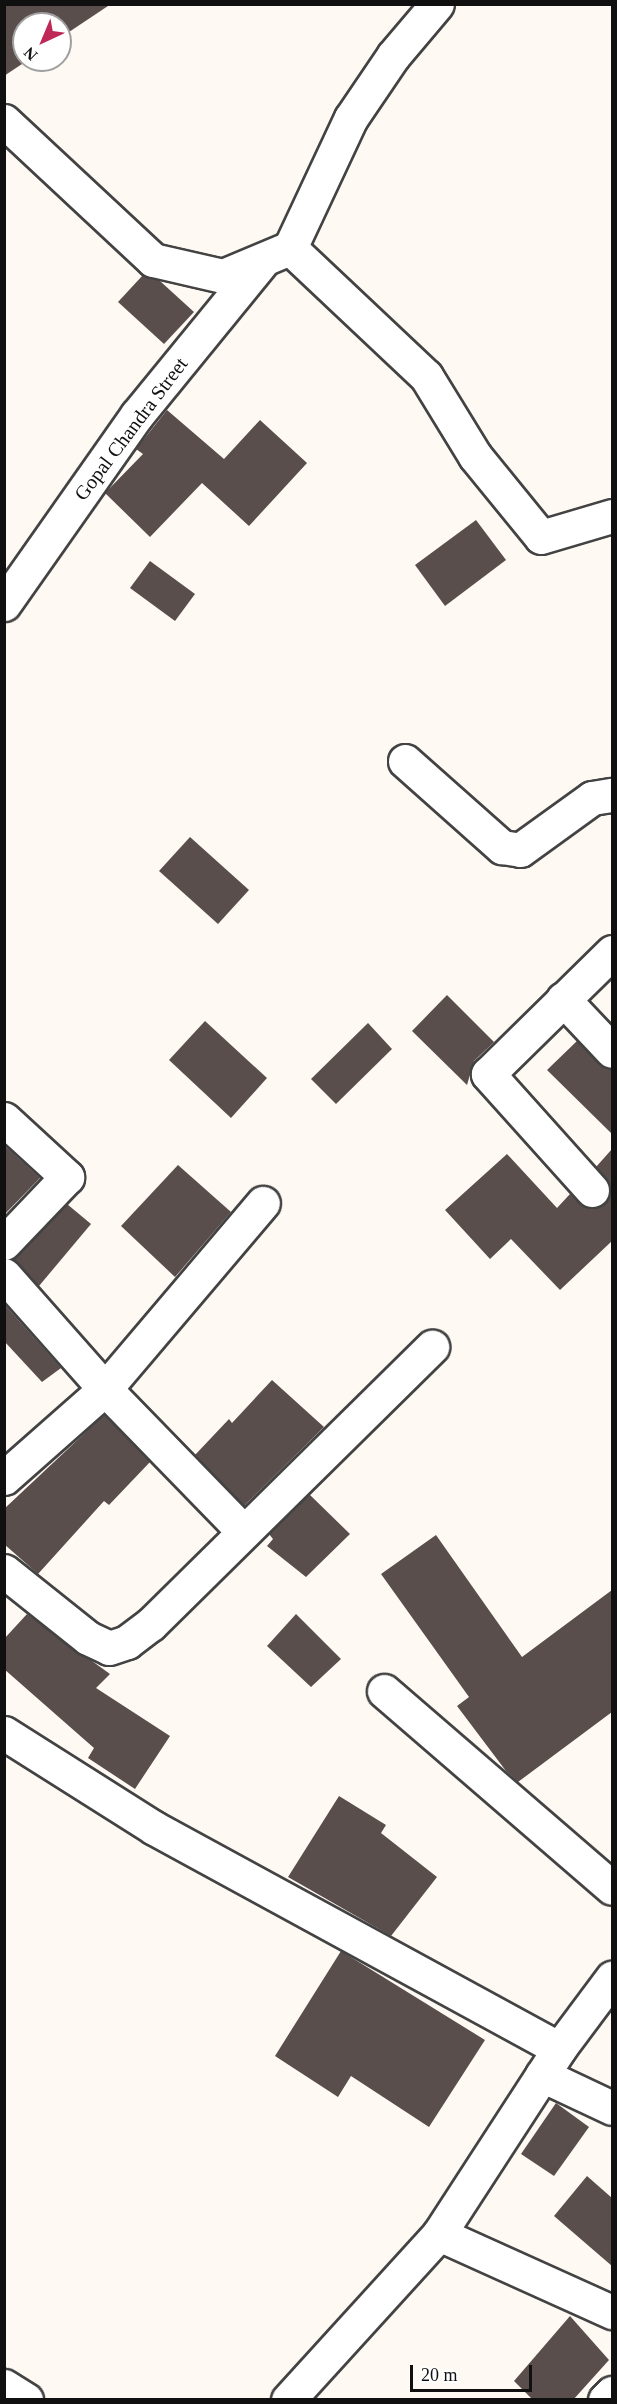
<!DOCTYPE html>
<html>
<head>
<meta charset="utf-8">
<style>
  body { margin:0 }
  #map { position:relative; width:617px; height:2404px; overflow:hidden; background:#fff9f3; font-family:Georgia,serif }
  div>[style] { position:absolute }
  .building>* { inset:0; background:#594e4c }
  .roads { filter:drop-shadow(2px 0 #434343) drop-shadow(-2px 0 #434343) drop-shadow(0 2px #434343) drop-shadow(0 -2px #434343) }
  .minor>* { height:33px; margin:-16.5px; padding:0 16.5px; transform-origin:16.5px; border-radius:16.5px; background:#fff }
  span { translate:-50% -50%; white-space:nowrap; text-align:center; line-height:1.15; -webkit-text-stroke:6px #fff; paint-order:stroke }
  .street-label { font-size:20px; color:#101010 }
  .frame { position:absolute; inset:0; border:6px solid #101010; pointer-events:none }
  .north { position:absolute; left:12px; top:12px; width:60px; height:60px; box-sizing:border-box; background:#fff; border:2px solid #9f9f9f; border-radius:50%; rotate:224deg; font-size:16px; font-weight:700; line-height:24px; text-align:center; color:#101010 }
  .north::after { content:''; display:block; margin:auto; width:21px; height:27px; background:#bf2958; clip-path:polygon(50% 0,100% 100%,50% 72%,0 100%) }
  .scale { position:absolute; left:410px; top:2365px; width:122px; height:27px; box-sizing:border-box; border:3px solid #101010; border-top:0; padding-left:8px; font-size:18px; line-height:21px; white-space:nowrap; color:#101010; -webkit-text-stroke:4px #fff; paint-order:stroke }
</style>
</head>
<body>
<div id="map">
  <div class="building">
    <i style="clip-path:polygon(4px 4px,111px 4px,60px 38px,60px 24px,24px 24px,24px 60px,28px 60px,4px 76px)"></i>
    <i style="clip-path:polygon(143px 275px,160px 281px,194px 312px,164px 344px,118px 302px)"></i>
    <i style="clip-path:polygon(167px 410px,224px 459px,260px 420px,307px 463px,249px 526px,202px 483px,150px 537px,105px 493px,143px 454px,136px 449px)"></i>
    <i style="clip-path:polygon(476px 520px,506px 560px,445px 606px,415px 565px)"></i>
    <i style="clip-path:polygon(150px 561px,195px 594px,175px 621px,130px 588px)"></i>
    <i style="clip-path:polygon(190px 837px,249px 890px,218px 924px,159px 871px)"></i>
    <i style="clip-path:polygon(447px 995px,494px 1042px,474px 1061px,467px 1085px,412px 1031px)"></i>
    <i style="clip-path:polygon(205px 1021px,267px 1078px,231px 1118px,169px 1060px)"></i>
    <i style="clip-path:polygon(368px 1023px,392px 1049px,336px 1104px,311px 1079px)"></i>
    <i style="clip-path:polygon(577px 1041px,599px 1064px,612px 1069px,612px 1134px,547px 1070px)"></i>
    <i style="clip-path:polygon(4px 1145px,40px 1178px,4px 1215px)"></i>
    <i style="clip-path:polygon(612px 1149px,612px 1241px,560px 1290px,511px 1239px,490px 1259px,445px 1210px,507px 1154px,557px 1208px,570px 1194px,586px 1208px,596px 1208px,605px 1204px,610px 1187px,596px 1167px)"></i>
    <i style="clip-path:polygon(178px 1165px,231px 1212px,175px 1277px,121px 1226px)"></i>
    <i style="clip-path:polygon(67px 1204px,91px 1224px,39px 1286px,13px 1259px)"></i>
    <i style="clip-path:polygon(4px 1304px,61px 1368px,42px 1382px,4px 1341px)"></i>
    <i style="clip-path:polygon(272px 1380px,324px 1427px,244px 1506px,195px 1455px,229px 1419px,232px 1423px)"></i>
    <i style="clip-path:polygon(104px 1415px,150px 1462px,109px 1505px,104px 1501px,38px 1574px,4px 1544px,4px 1509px)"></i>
    <i style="clip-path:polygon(309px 1494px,350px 1534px,306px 1577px,267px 1546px,273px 1539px,269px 1534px)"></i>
    <i style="clip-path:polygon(436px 1535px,522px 1657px,612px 1590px,612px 1712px,518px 1782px,506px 1771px,457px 1706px,469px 1697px,381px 1574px)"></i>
    <i style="clip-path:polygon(27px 1614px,110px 1674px,96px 1688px,170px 1736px,135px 1789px,88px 1758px,94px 1748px,4px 1669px,4px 1639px)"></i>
    <i style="clip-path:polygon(296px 1614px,341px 1659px,311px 1687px,267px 1646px)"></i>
    <i style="clip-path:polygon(339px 1796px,386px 1825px,381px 1833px,437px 1877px,391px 1936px,288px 1877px)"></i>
    <i style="clip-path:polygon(341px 1951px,485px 2040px,429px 2127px,351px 2076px,338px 2097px,275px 2056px)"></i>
    <i style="clip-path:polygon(556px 2103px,589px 2127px,554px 2176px,521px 2154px)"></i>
    <i style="clip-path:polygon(587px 2176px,612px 2198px,612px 2266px,554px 2216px)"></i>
    <i style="clip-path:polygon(570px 2316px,609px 2360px,573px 2400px,533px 2400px,514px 2381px)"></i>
  </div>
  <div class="roads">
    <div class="minor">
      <i style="left:4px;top:121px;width:204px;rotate:43deg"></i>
      <i style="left:153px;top:260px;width:72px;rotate:12.9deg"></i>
      <i style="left:223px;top:276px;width:73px;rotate:-22.7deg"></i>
      <i style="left:290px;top:248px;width:187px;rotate:43.3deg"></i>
      <i style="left:426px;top:376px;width:94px;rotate:58.5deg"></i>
      <i style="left:475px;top:456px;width:104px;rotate:50.8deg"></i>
      <i style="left:541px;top:537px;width:74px;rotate:-16.5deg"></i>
      <i style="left:290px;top:248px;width:144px;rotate:-64.9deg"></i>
      <i style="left:351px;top:118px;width:75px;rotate:-55.9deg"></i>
      <i style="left:393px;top:56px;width:68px;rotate:-49.8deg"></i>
      <i style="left:4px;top:604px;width:231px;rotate:-54.9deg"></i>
      <i style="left:137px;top:415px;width:196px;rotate:-50.8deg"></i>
      <i style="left:405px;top:761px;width:130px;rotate:41.6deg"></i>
      <i style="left:502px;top:847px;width:18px;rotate:9deg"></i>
      <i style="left:520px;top:850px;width:89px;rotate:-35.8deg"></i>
      <i style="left:592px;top:798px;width:20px;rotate:-9deg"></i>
      <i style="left:563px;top:999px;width:71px;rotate:46.7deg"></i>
      <i style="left:4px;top:1119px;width:86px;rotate:42.6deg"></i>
      <i style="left:67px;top:1177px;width:91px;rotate:133.7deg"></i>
      <i style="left:592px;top:1190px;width:156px;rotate:-131.9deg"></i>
      <i style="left:488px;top:1074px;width:174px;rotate:-44.5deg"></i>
      <i style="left:4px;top:1275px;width:152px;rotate:48.5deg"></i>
      <i style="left:105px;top:1389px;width:199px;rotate:45.8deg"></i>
      <i style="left:4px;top:1478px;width:135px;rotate:-41.4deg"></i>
      <i style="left:105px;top:1389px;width:244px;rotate:-49.7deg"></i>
      <i style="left:4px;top:1571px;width:107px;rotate:38.6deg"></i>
      <i style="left:88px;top:1638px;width:23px;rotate:25deg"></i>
      <i style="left:109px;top:1648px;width:19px;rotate:-18deg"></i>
      <i style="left:127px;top:1642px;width:30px;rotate:-37deg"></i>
      <i style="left:151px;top:1624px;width:395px;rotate:-44.6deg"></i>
      <i style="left:384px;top:1691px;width:301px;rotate:40.8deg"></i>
      <i style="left:4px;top:1733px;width:178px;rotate:32.3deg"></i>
      <i style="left:154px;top:1828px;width:461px;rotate:28.6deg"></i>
      <i style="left:542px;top:2075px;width:77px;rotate:25.2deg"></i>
      <i style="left:439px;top:2234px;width:190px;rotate:24.3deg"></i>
      <i style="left:4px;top:2386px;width:26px;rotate:32deg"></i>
      <i style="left:288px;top:2400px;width:224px;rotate:-47.7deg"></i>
      <i style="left:439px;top:2234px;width:221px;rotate:-57deg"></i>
      <i style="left:559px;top:2049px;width:89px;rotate:-53.3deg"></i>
      <i style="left:605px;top:2400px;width:10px;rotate:-45deg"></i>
    </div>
  </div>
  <div class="street-label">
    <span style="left:131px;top:429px;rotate:-53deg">Gopal Chandra Street</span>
  </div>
  <div class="frame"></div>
  <div class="north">N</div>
  <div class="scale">20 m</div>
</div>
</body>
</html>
